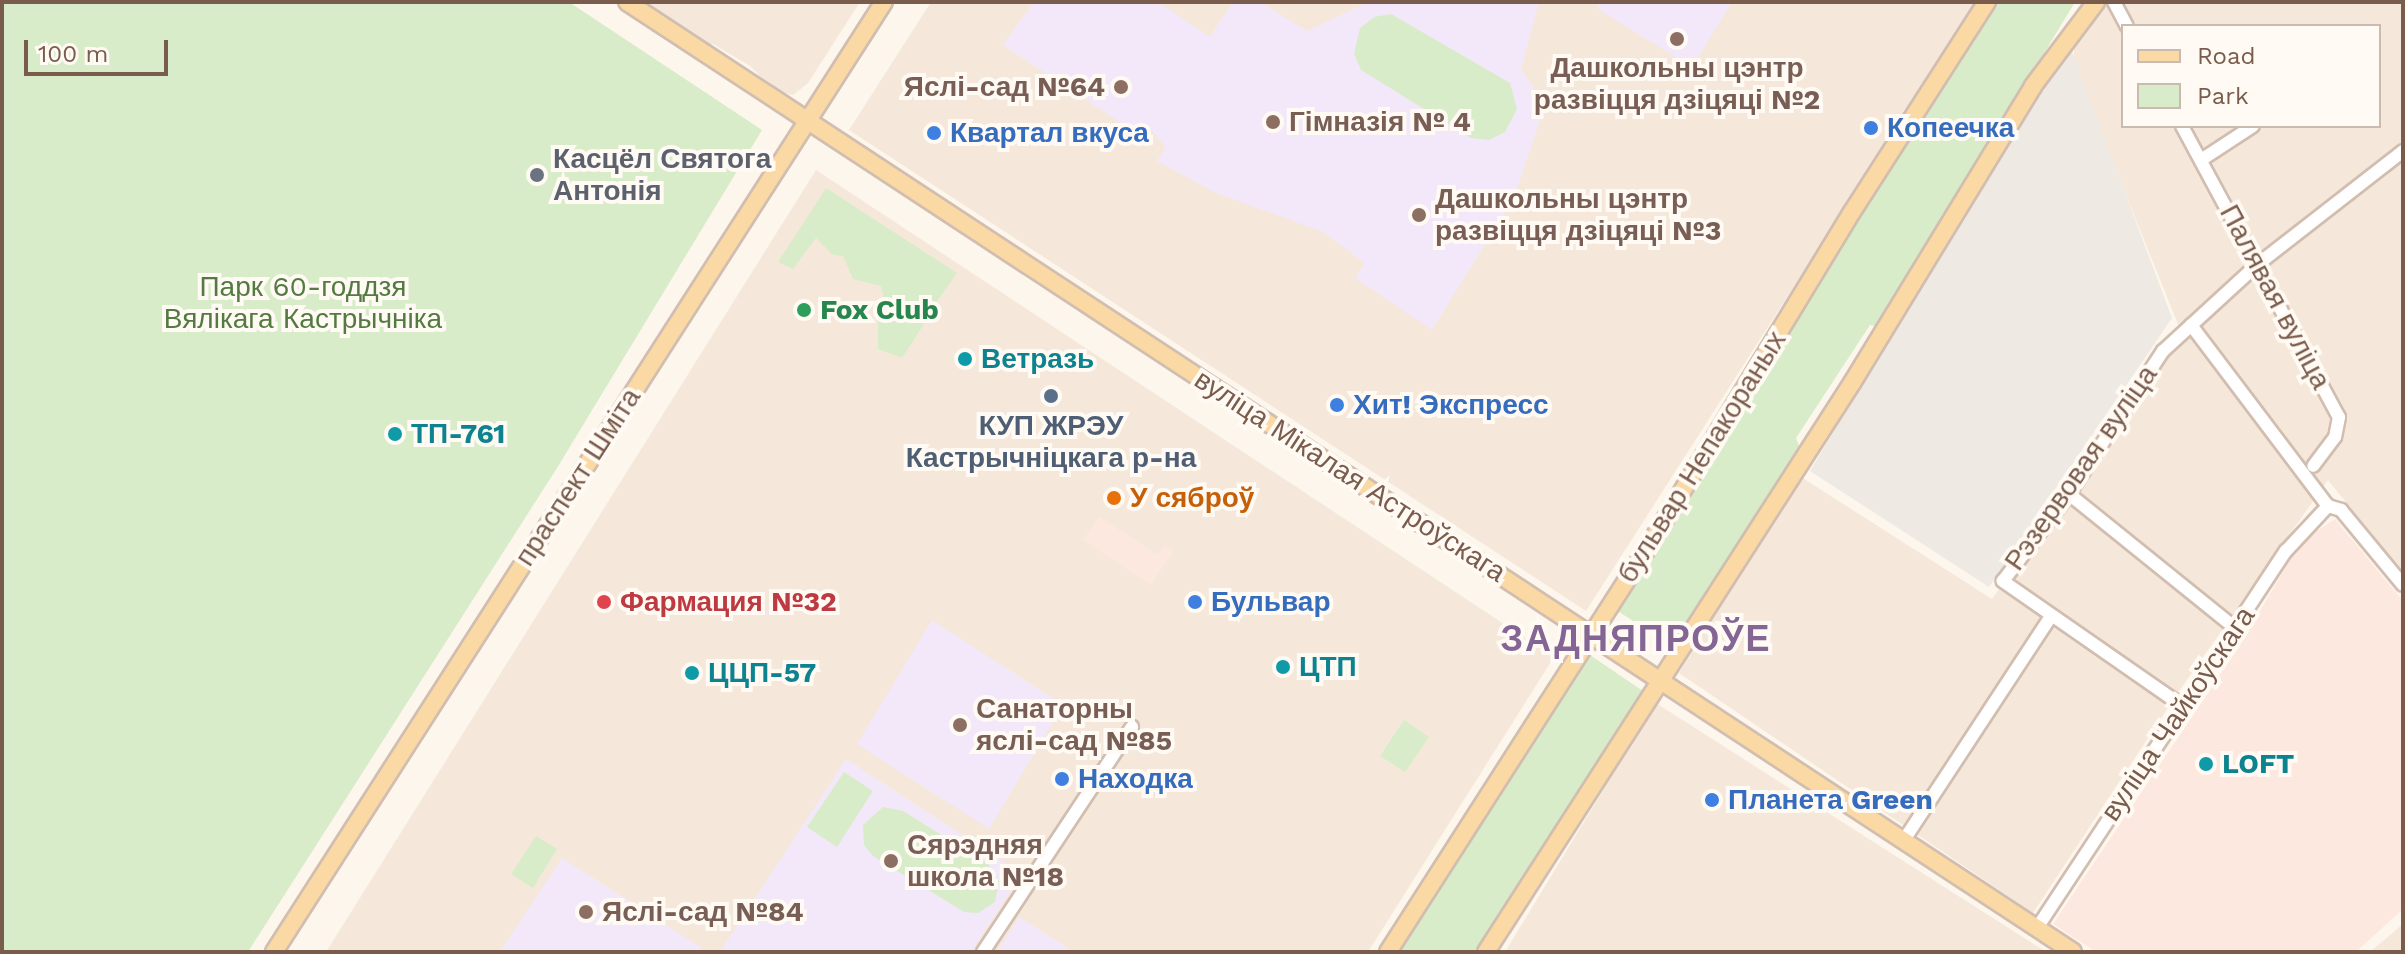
<!DOCTYPE html>
<html>
<head>
<meta charset="utf-8">
<style>
  body { margin:0 }
  #map { position:relative; width:2405px; height:954px; overflow:hidden; background:#fdf6ec; font-family:"Work Sans",sans-serif }
  div>[style] { position:absolute }
  .residential>* { inset:0; background:#f5e8da }
  .commercial>* { inset:0; background:#fde8e0 }
  .industrial>* { inset:0; background:#efe9e4 }
  .education>* { inset:0; background:#f3e8fa }
  .green>* { inset:0; background:#d8ecc9 }
  .roads { filter:drop-shadow(2px 0 #d1beb0) drop-shadow(-2px 0 #d1beb0) drop-shadow(0 2px #d1beb0) drop-shadow(0 -2px #d1beb0) }
  .minor>* { height:12px; margin:-6px; padding:0 6px; transform-origin:6px; border-radius:6px; background:#fff }
  .major>* { height:16px; margin:-8px; padding:0 8px; transform-origin:8px; border-radius:8px; background:#fbd9a5 }
  .dots>* { width:22px; height:22px; translate:-50% -50%; box-sizing:border-box; border:4px solid #fffaf3; border-radius:50% }
  span { translate:-50% -50%; white-space:nowrap; text-align:center; line-height:1.15; -webkit-text-stroke:8px #fffaf3; paint-order:stroke }
  .education-label { font-size:28px; color:#785e54; font-weight:700 }
  .right { translate:-100% -50%; text-align:right }
  .left { translate:0 -50%; text-align:left }
  .shop-label { font-size:28px; color:#366cbe; font-weight:700 }
  .worship-label { font-size:28px; color:#5b616d; font-weight:700 }
  .park-label { font-size:28px; color:#537a41 }
  .street-label { font-size:28px; color:#7a5c4d }
  .leisure-label { font-size:28px; color:#27864d; font-weight:700 }
  .culture-label { font-size:28px; color:#0d838f; font-weight:700 }
  .service-label { font-size:28px; color:#4e5e75; font-weight:700 }
  .food-label { font-size:28px; color:#c56008; font-weight:700 }
  .health-label { font-size:28px; color:#be3a42; font-weight:700 }
  .district-label { font-size:36px; color:#846695; font-weight:700; letter-spacing:2px }
  .frame { position:absolute; inset:0; border:4px solid #7a5c4d; pointer-events:none }
  .legend { position:absolute; left:2121px; top:24px; width:260px; height:104px; box-sizing:border-box; background:#fffaf3; border:2px solid #cabbb1; margin:0; padding:10px 14px; list-style:none; font-size:24px; color:#7a5c4d }
  .legend li { display:flex; align-items:center; gap:16px; height:40px }
  .legend b { width:40px; border:2px solid #cabbb1 }
  .scale { position:absolute; left:24px; top:40px; width:144px; height:36px; box-sizing:border-box; border:4px solid #7a5c4d; border-top:0; padding-left:10px; font-size:24px; line-height:28px; white-space:nowrap; color:#7a5c4d; -webkit-text-stroke:6px #fffaf3; paint-order:stroke }
</style>
</head>
<body>
<div id="map">
  <div class="residential">
    <i style="clip-path:polygon(639px 2px,860px 2px,808px 83px,793px 95px,774px 90px,750px 66px,713px 44px,703px 44px)"></i>
    <i style="clip-path:polygon(931px 2px,1976px 2px,1586px 611px,849px 130px)"></i>
    <i style="clip-path:polygon(evenodd,2105px 2px,2403px 2px,2403px 573px,2328px 480px,2177px 694px,2033px 913px,1679px 673px,1801px 477px,1992px 599px,2182px 334px,2074px 66px,2074px 40px,2105px 2px,2123px 26px,2379px 26px,2379px 126px,2123px 126px,2123px 26px)"></i>
    <i style="clip-path:polygon(816px 170px,1554px 657px,1368px 952px,326px 952px)"></i>
    <i style="clip-path:polygon(1656px 703px,2046px 952px,1505px 952px)"></i>
    <i style="clip-path:polygon(2403px 924px,2403px 952px,2370px 952px)"></i>
  </div>
  <div class="commercial">
    <i style="clip-path:polygon(1099px 517px,1158px 555px,1164px 546px,1173px 552px,1151px 585px,1083px 540px)"></i>
    <i style="clip-path:polygon(2335px 519px,2403px 601px,2403px 909px,2356px 952px,2096px 952px,2053px 924px,2240px 645px,2301px 541px)"></i>
  </div>
  <div class="industrial">
    <i style="clip-path:polygon(2069px 43px,2172px 318px,1989px 587px,1810px 471px)"></i>
  </div>
  <div class="education">
    <i style="clip-path:polygon(1034px 2px,1158px 2px,1210px 37px,1233px 2px,1260px 2px,1307px 31px,1369px 2px,1539px 2px,1521px 69px,1545px 105px,1514px 197px,1432px 330px,1355px 278px,1365px 263px,1323px 232px,1214px 192px,1157px 161px,1166px 147px,1149px 128px,1142px 137px,1003px 45px)"></i>
    <i style="clip-path:polygon(1598px 2px,1732px 2px,1692px 67px,1599px 10px)"></i>
    <i style="clip-path:polygon(932px 620px,1063px 705px,989px 829px,857px 744px)"></i>
    <i style="clip-path:polygon(846px 759px,1022px 874px,971px 952px,720px 952px)"></i>
    <i style="clip-path:polygon(562px 858px,702px 948px,699px 952px,500px 952px)"></i>
    <i style="clip-path:polygon(1019px 917px,1074px 952px,997px 952px)"></i>
  </div>
  <div class="green">
    <i style="clip-path:polygon(2px 2px,569px 2px,762px 130px,557px 468px,248px 952px,2px 952px)"></i>
    <i style="clip-path:polygon(1994px 2px,2075px 2px,1879px 327px,1870px 325px,1796px 438px,1801px 451px,1675px 648px,1613px 608px)"></i>
    <i style="clip-path:polygon(1391px 14px,1510px 83px,1517px 109px,1505px 132px,1489px 140px,1471px 138px,1361px 70px,1354px 54px,1360px 28px,1374px 17px)"></i>
    <i style="clip-path:polygon(826px 188px,957px 273px,933px 307px,920px 315px,924px 324px,902px 358px,878px 349px,878px 310px,886px 308px,881px 286px,853px 279px,843px 256px,833px 255px,816px 238px,793px 269px,778px 262px)"></i>
    <i style="clip-path:polygon(1587px 653px,1643px 691px,1502px 916px,1477px 952px,1394px 952px)"></i>
    <i style="clip-path:polygon(1404px 720px,1429px 737px,1405px 772px,1380px 756px)"></i>
    <i style="clip-path:polygon(844px 772px,873px 791px,837px 847px,807px 827px)"></i>
    <i style="clip-path:polygon(883px 807px,903px 811px,988px 864px,999px 881px,995px 902px,978px 913px,964px 912px,873px 856px,864px 845px,863px 825px)"></i>
    <i style="clip-path:polygon(536px 836px,557px 849px,533px 888px,511px 874px)"></i>
  </div>
  <div class="roads">
    <div class="minor">
      <i style="left:2114px;top:2px;width:27px;rotate:62deg"></i>
      <i style="left:2182px;top:126px;width:331px;rotate:61.7deg"></i>
      <i style="left:2339px;top:417px;width:20px;rotate:101deg"></i>
      <i style="left:2335px;top:437px;width:36px;rotate:127deg"></i>
      <i style="left:2201px;top:160px;width:62px;rotate:-33.2deg"></i>
      <i style="left:2191px;top:325px;width:227px;rotate:52.9deg"></i>
      <i style="left:2328px;top:506px;width:14px;rotate:17deg"></i>
      <i style="left:2341px;top:510px;width:97px;rotate:50.4deg"></i>
      <i style="left:2069px;top:494px;width:213px;rotate:38.9deg"></i>
      <i style="left:2184px;top:707px;width:221px;rotate:-145.2deg"></i>
      <i style="left:2003px;top:581px;width:109px;rotate:-52.8deg"></i>
      <i style="left:2069px;top:494px;width:171px;rotate:-56.7deg"></i>
      <i style="left:2163px;top:351px;width:129px;rotate:-42.5deg"></i>
      <i style="left:2258px;top:264px;width:184px;rotate:-37.9deg"></i>
      <i style="left:1904px;top:840px;width:268px;rotate:-56.7deg"></i>
      <i style="left:2037px;top:928px;width:452px;rotate:-56.6deg"></i>
      <i style="left:2286px;top:551px;width:62px;rotate:-47deg"></i>
      <i style="left:983px;top:952px;width:270px;rotate:-56.5deg"></i>
    </div>
    <div class="major">
      <i style="left:627px;top:2px;width:1730px;rotate:33.3deg"></i>
      <i style="left:274px;top:952px;width:1129px;rotate:-57.3deg"></i>
      <i style="left:1388px;top:952px;width:473px;rotate:-57.3deg"></i>
      <i style="left:1644px;top:554px;width:400px;rotate:-58.7deg"></i>
      <i style="left:1852px;top:212px;width:250px;rotate:-57.3deg"></i>
      <i style="left:1486px;top:952px;width:677px;rotate:-57.25deg"></i>
      <i style="left:1852px;top:383px;width:348px;rotate:-58.6deg"></i>
      <i style="left:2033px;top:86px;width:105px;rotate:-53.1deg"></i>
    </div>
  </div>
  <div class="dots">
    <i style="left:1677px;top:39px;background:#8d6e63"></i>
    <i style="left:1121px;top:87px;background:#8d6e63"></i>
    <i style="left:1273px;top:122px;background:#8d6e63"></i>
    <i style="left:1871px;top:128px;background:#3f7fe0"></i>
    <i style="left:934px;top:133px;background:#3f7fe0"></i>
    <i style="left:537px;top:175px;background:#6b7280"></i>
    <i style="left:1419px;top:215px;background:#8d6e63"></i>
    <i style="left:804px;top:310px;background:#2e9e5b"></i>
    <i style="left:965px;top:359px;background:#0f9aa8"></i>
    <i style="left:1051px;top:396px;background:#5c6f8a"></i>
    <i style="left:1337px;top:405px;background:#3f7fe0"></i>
    <i style="left:395px;top:434px;background:#0f9aa8"></i>
    <i style="left:1114px;top:498px;background:#e8710a"></i>
    <i style="left:604px;top:602px;background:#e0444e"></i>
    <i style="left:1195px;top:602px;background:#3f7fe0"></i>
    <i style="left:1283px;top:667px;background:#0f9aa8"></i>
    <i style="left:692px;top:673px;background:#0f9aa8"></i>
    <i style="left:960px;top:725px;background:#8d6e63"></i>
    <i style="left:2206px;top:764px;background:#0f9aa8"></i>
    <i style="left:1062px;top:779px;background:#3f7fe0"></i>
    <i style="left:1712px;top:800px;background:#3f7fe0"></i>
    <i style="left:891px;top:861px;background:#8d6e63"></i>
    <i style="left:586px;top:912px;background:#8d6e63"></i>
  </div>
  <div class="education-label">
    <span style="left:1677px;top:84px">Дашкольны цэнтр<br>развіцця дзіцяці №2</span>
    <span class="right" style="left:1105px;top:87px">Яслі-сад №64</span>
    <span class="left" style="left:1289px;top:122px">Гімназія № 4</span>
    <span class="left" style="left:1435px;top:215px">Дашкольны цэнтр<br>развіцця дзіцяці №3</span>
    <span class="left" style="left:976px;top:725px">Санаторны<br>яслі-сад №85</span>
    <span class="left" style="left:907px;top:861px">Сярэдняя<br>школа №18</span>
    <span class="left" style="left:602px;top:912px">Яслі-сад №84</span>
  </div>
  <div class="shop-label">
    <span class="left" style="left:1887px;top:128px">Копеечка</span>
    <span class="left" style="left:950px;top:133px">Квартал вкуса</span>
    <span class="left" style="left:1353px;top:405px">Хит! Экспресс</span>
    <span class="left" style="left:1211px;top:602px">Бульвар</span>
    <span class="left" style="left:1078px;top:779px">Находка</span>
    <span class="left" style="left:1728px;top:800px">Планета Green</span>
  </div>
  <div class="worship-label">
    <span class="left" style="left:553px;top:175px">Касцёл Святога<br>Антонія</span>
  </div>
  <div class="park-label">
    <span style="left:303px;top:303px">Парк 60-годдзя<br>Вялікага Кастрычніка</span>
  </div>
  <div class="street-label">
    <span style="left:2275px;top:297px;rotate:62deg">Палявая вуліца</span>
    <span style="left:1702px;top:457px;rotate:-58deg">бульвар Непакораных</span>
    <span style="left:2081px;top:468px;rotate:-55deg">Рэзервовая вуліца</span>
    <span style="left:1350px;top:476px;rotate:33deg">вуліца Мікалая Астроўскага</span>
    <span style="left:578px;top:477px;rotate:-57deg">праспект Шміта</span>
    <span style="left:2178px;top:714px;rotate:-56deg">вуліца Чайкоўскага</span>
  </div>
  <div class="leisure-label">
    <span class="left" style="left:820px;top:310px">Fox Club</span>
  </div>
  <div class="culture-label">
    <span class="left" style="left:981px;top:359px">Ветразь</span>
    <span class="left" style="left:411px;top:434px">ТП-761</span>
    <span class="left" style="left:1299px;top:667px">ЦТП</span>
    <span class="left" style="left:708px;top:673px">ЦЦП-57</span>
    <span class="left" style="left:2222px;top:764px">LOFT</span>
  </div>
  <div class="service-label">
    <span style="left:1051px;top:442px">КУП ЖРЭУ<br>Кастрычніцкага р-на</span>
  </div>
  <div class="food-label">
    <span class="left" style="left:1130px;top:498px">У сяброў</span>
  </div>
  <div class="health-label">
    <span class="left" style="left:620px;top:602px">Фармация №32</span>
  </div>
  <div class="district-label">
    <span style="left:1636px;top:640px">ЗАДНЯПРОЎЕ</span>
  </div>
  <div class="frame"></div>
  <ul class="legend">
  <li><b style="height:10px;background:#fbd9a5"></b>Road</li>
  <li><b style="height:22px;background:#d8ecc9"></b>Park</li>
  </ul>
  <div class="scale">100 m</div>
</div>
</body>
</html>
